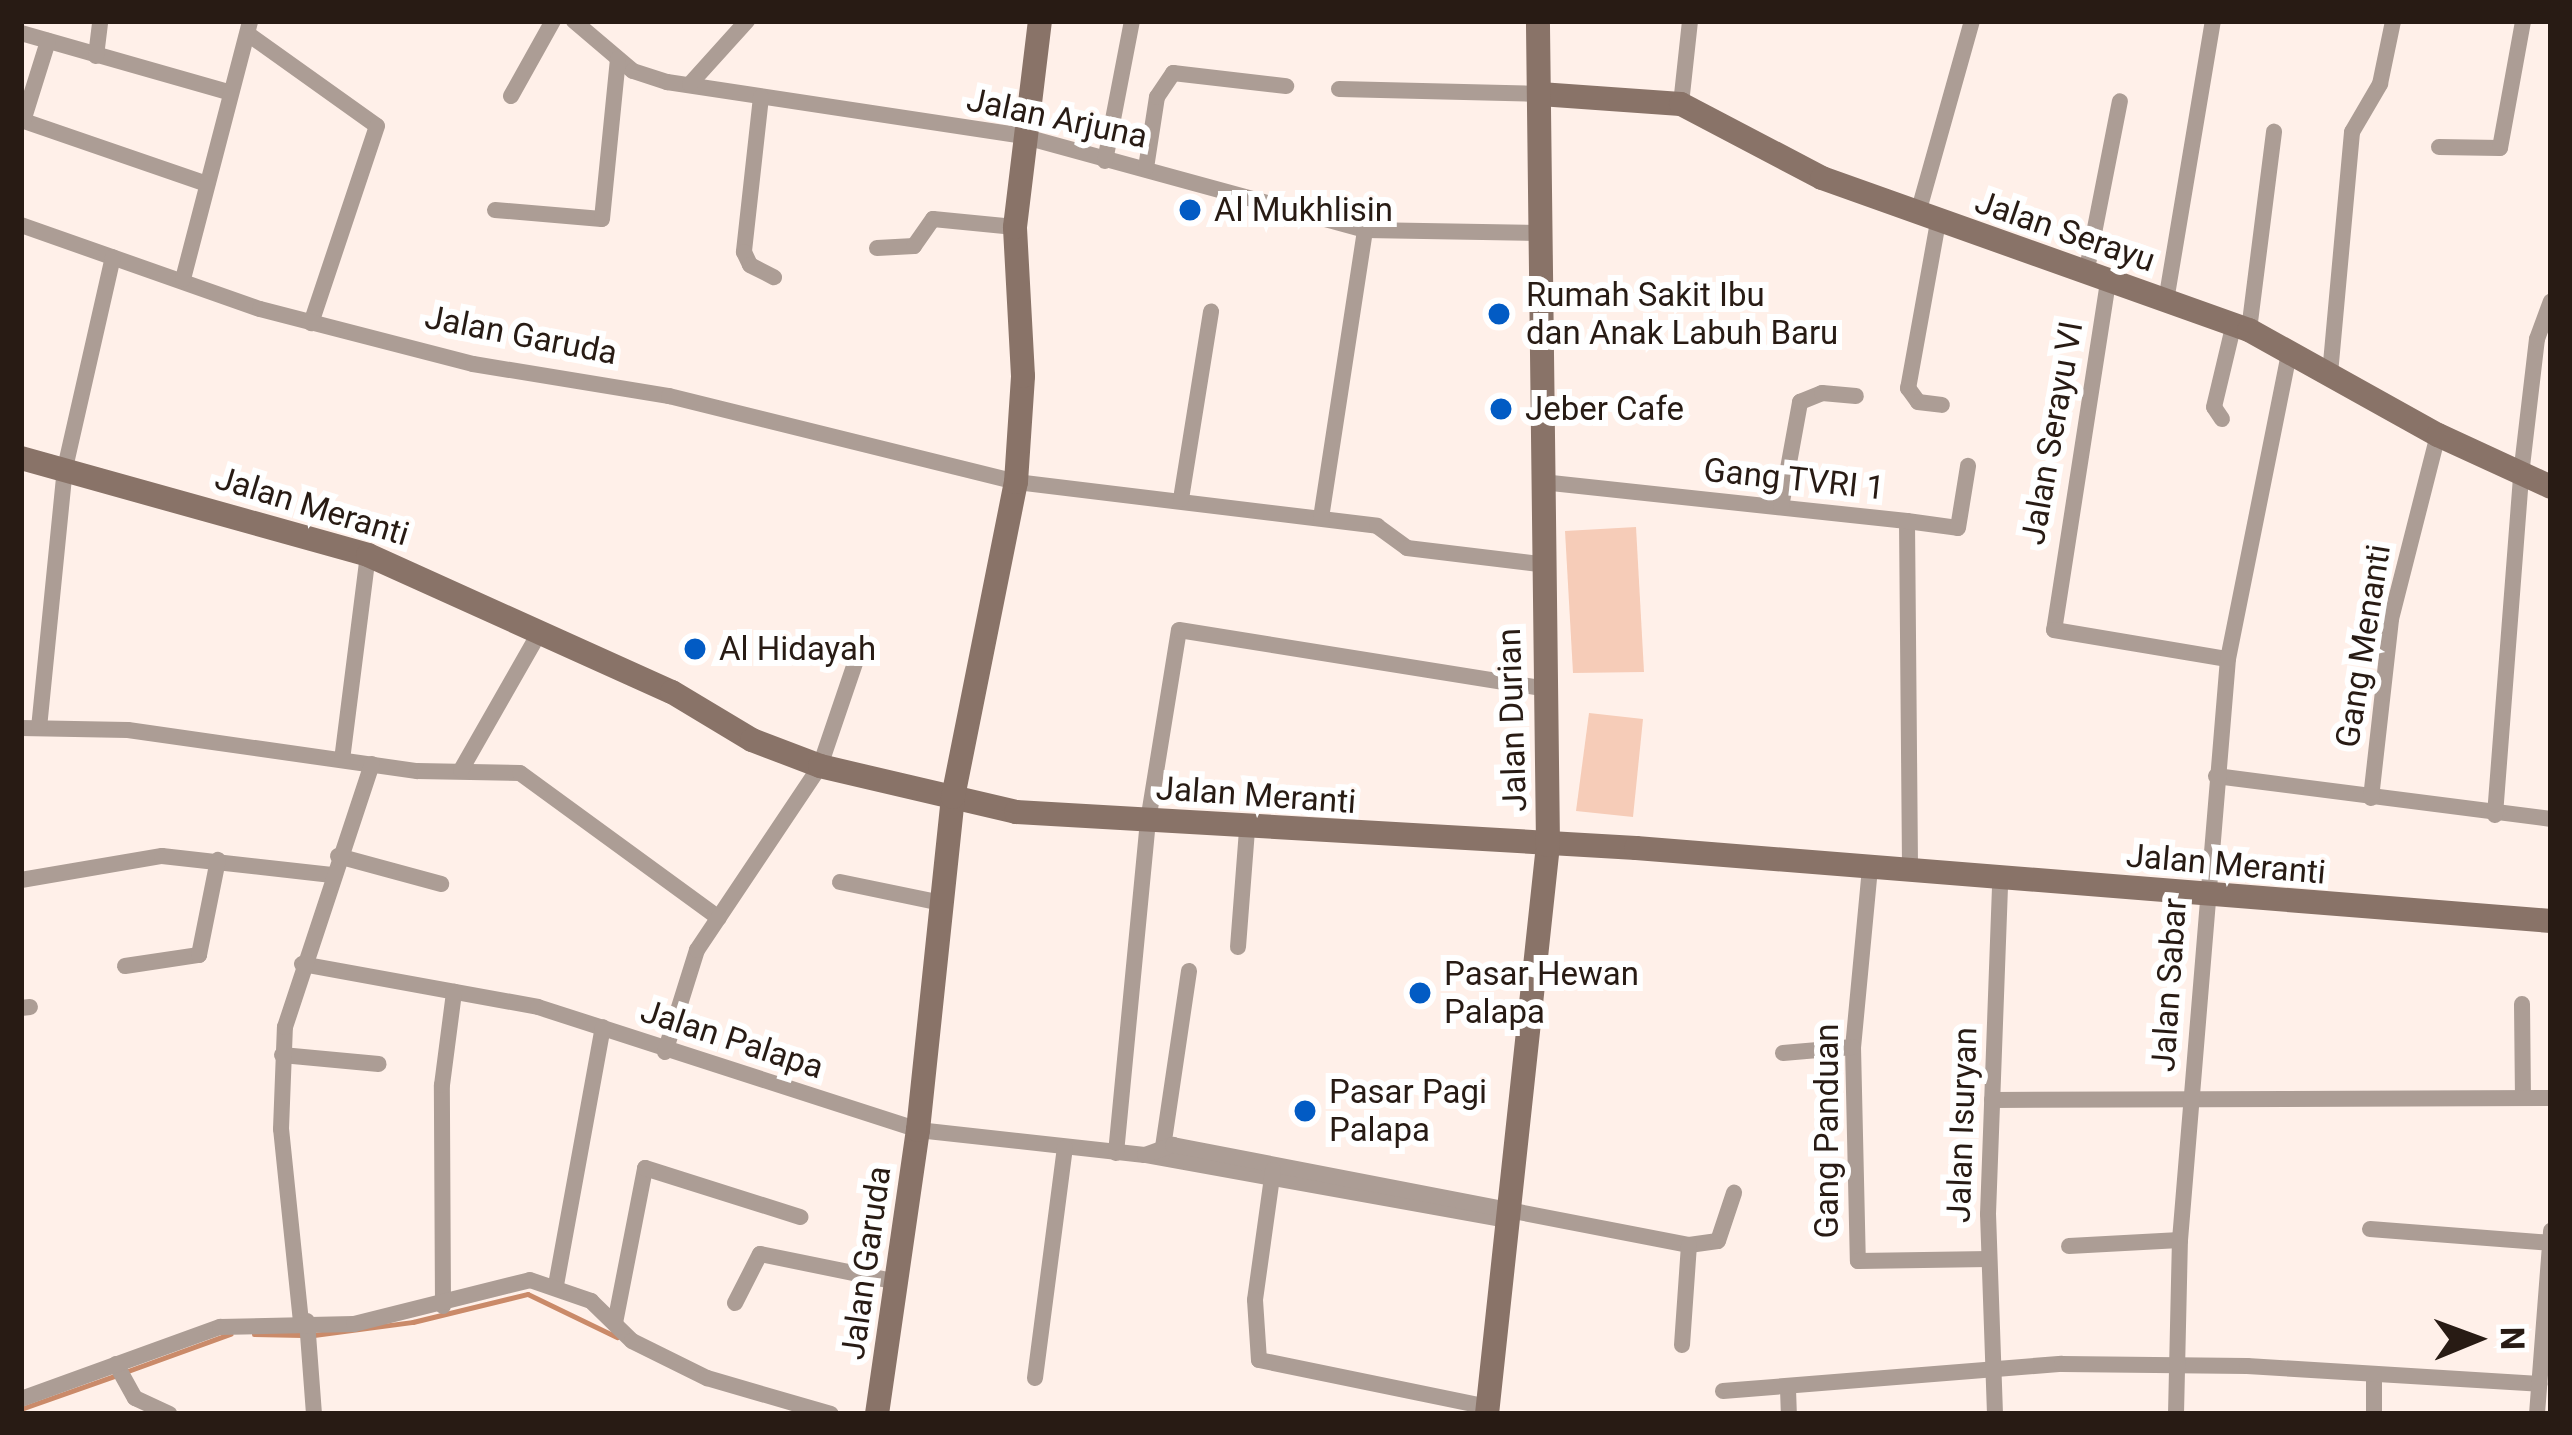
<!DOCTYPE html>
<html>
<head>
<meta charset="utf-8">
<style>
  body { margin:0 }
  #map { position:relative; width:2572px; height:1435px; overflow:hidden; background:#fff0e9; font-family:Roboto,sans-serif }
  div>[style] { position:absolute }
  .green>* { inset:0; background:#f6ccb8 }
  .stream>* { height:4.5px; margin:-2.25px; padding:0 2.25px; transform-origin:2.25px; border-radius:2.25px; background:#ca8a69 }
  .street>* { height:16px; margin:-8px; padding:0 8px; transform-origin:8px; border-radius:8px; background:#ac9d95 }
  .secondary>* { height:24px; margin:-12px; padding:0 12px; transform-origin:12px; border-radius:12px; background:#897368 }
  .dots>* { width:33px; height:33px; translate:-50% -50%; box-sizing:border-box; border:6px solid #fff; border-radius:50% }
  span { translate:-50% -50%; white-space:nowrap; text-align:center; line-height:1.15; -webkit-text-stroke:12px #fff; paint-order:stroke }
  .street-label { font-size:33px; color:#281b14 }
  .poi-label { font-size:33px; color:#281b14 }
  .left { translate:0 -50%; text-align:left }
  .frame { position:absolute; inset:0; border:24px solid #281b14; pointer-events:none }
  .north { position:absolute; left:2416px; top:1279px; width:120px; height:120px; -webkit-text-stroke:9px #fff; paint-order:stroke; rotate:89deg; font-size:33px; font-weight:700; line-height:48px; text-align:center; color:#281b14 }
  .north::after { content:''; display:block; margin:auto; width:42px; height:54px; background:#281b14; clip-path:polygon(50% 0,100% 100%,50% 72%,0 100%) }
</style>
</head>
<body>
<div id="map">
  <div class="green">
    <i style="clip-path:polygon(1636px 527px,1644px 672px,1573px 673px,1565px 531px)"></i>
    <i style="clip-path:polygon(1589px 713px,1643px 719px,1633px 817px,1576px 811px)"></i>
  </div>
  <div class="stream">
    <i style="left:254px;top:1334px;width:48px;rotate:1.2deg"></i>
    <i style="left:314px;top:1335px;width:100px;rotate:-7.5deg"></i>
    <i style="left:413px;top:1322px;width:118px;rotate:-13.7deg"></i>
    <i style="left:528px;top:1294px;width:99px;rotate:25.8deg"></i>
    <i style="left:128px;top:1371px;width:109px;rotate:-19.9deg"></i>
    <i style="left:21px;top:1409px;width:102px;rotate:-19.5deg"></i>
  </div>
  <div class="street">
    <i style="left:574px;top:21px;width:77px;rotate:40.3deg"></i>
    <i style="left:633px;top:71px;width:36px;rotate:18deg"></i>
    <i style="left:667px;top:82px;width:359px;rotate:8.6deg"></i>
    <i style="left:1022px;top:136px;width:356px;rotate:15.3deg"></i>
    <i style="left:1365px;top:230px;width:177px;rotate:1deg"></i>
    <i style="left:21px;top:33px;width:218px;rotate:15.9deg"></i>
    <i style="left:248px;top:34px;width:158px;rotate:35.5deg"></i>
    <i style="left:377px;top:126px;width:208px;rotate:108.5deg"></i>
    <i style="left:96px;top:56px;width:35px;rotate:-83deg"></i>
    <i style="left:690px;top:84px;width:85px;rotate:-47.9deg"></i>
    <i style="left:1339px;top:89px;width:201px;rotate:1.4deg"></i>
    <i style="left:511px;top:96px;width:86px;rotate:-60.8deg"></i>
    <i style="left:761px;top:97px;width:156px;rotate:96.3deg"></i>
    <i style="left:744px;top:252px;width:14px;rotate:65deg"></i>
    <i style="left:750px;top:265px;width:27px;rotate:27deg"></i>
    <i style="left:1681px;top:104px;width:83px;rotate:-83.8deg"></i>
    <i style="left:21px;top:120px;width:197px;rotate:19deg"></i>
    <i style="left:23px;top:121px;width:84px;rotate:-72.6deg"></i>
    <i style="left:2439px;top:147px;width:61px;rotate:0.9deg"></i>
    <i style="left:2500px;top:148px;width:129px;rotate:-79.7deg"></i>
    <i style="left:1105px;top:161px;width:143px;rotate:-79.1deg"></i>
    <i style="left:1146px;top:168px;width:72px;rotate:-81.2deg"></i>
    <i style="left:1157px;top:97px;width:29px;rotate:-56deg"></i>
    <i style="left:1173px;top:73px;width:114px;rotate:6.6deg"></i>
    <i style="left:495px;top:210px;width:107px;rotate:4.8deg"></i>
    <i style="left:602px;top:219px;width:161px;rotate:-84.3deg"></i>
    <i style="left:1918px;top:213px;width:199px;rotate:-74.3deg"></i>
    <i style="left:1938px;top:222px;width:169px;rotate:100.2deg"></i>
    <i style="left:1908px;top:388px;width:17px;rotate:54deg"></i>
    <i style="left:1918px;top:402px;width:24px;rotate:7deg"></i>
    <i style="left:21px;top:225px;width:253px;rotate:19.4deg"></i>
    <i style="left:260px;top:309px;width:220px;rotate:14.5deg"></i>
    <i style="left:473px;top:364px;width:199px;rotate:9.3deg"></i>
    <i style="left:669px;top:396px;width:357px;rotate:13.9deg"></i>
    <i style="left:1016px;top:482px;width:364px;rotate:6.9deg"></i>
    <i style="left:1377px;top:526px;width:37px;rotate:36deg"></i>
    <i style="left:1407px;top:548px;width:133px;rotate:6.9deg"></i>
    <i style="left:877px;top:248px;width:37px;rotate:-3deg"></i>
    <i style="left:914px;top:246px;width:33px;rotate:-55deg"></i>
    <i style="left:933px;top:219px;width:82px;rotate:5.6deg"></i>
    <i style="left:2086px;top:274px;width:176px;rotate:-78.9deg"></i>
    <i style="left:183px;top:279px;width:267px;rotate:-75.4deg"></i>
    <i style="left:2108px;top:282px;width:352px;rotate:98.8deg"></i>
    <i style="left:2054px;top:630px;width:176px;rotate:9.5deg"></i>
    <i style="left:2166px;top:301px;width:284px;rotate:-80.5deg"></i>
    <i style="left:2249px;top:330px;width:200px;rotate:-82.8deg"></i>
    <i style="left:2330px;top:374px;width:243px;rotate:-84.8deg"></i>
    <i style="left:2352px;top:132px;width:56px;rotate:-59.7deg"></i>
    <i style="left:2380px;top:84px;width:64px;rotate:-78.3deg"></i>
    <i style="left:2222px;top:419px;width:14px;rotate:-124deg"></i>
    <i style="left:2214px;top:407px;width:86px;rotate:-76.6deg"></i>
    <i style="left:1542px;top:482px;width:367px;rotate:6.1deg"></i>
    <i style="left:1907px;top:521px;width:350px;rotate:89.5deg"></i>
    <i style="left:1181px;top:499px;width:190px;rotate:-80.9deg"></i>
    <i style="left:1781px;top:507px;width:107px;rotate:-79.7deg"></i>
    <i style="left:1800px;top:402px;width:24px;rotate:-22deg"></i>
    <i style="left:1822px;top:393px;width:34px;rotate:5deg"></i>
    <i style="left:1321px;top:518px;width:291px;rotate:-81.3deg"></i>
    <i style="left:1907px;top:521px;width:51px;rotate:7.8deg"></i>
    <i style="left:1958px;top:528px;width:63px;rotate:-80.8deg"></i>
    <i style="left:21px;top:728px;width:107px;rotate:1.1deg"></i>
    <i style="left:128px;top:730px;width:292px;rotate:8.1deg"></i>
    <i style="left:417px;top:771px;width:103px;rotate:1.1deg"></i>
    <i style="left:520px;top:773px;width:246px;rotate:36.1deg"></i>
    <i style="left:39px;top:728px;width:261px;rotate:-84.3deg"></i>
    <i style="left:65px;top:468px;width:216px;rotate:-77.2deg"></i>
    <i style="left:342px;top:760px;width:207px;rotate:-82.8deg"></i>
    <i style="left:461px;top:770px;width:158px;rotate:-60.3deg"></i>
    <i style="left:2216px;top:776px;width:338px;rotate:7.3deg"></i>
    <i style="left:2371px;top:798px;width:180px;rotate:-83.6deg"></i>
    <i style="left:2391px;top:619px;width:190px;rotate:-75.7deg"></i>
    <i style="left:2495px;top:815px;width:341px;rotate:-85.6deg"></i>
    <i style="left:2521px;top:475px;width:137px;rotate:-83.3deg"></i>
    <i style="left:2537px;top:339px;width:40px;rotate:-69.8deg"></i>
    <i style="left:338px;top:856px;width:107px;rotate:15.2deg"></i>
    <i style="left:1870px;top:868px;width:180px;rotate:95.4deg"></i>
    <i style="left:1853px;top:1047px;width:214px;rotate:88.7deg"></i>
    <i style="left:1858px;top:1261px;width:131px;rotate:-0.9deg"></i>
    <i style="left:21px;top:880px;width:143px;rotate:-9.7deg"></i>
    <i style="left:162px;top:856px;width:171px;rotate:6.4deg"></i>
    <i style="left:840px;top:882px;width:103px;rotate:11.7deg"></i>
    <i style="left:1238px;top:947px;width:117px;rotate:-85.6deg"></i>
    <i style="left:302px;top:964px;width:240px;rotate:10.3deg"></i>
    <i style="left:538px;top:1007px;width:399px;rotate:17.9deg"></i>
    <i style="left:918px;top:1130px;width:228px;rotate:6.3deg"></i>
    <i style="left:1145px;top:1155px;width:360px;rotate:10.2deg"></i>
    <i style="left:1499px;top:1219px;width:14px;rotate:-17deg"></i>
    <i style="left:125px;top:966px;width:75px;rotate:-8.5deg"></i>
    <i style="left:199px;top:955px;width:97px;rotate:-78.7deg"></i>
    <i style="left:2522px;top:1004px;width:92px;rotate:89.4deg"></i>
    <i style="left:21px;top:1008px;width:9px;rotate:-6deg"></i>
    <i style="left:665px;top:1052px;width:107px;rotate:-72.6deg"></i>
    <i style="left:697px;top:950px;width:221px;rotate:-56.2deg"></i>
    <i style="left:820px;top:766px;width:133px;rotate:-71.2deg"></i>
    <i style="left:1783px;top:1053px;width:70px;rotate:-4.9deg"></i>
    <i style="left:282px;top:1055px;width:97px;rotate:5.3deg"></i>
    <i style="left:1992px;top:1100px;width:559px;rotate:-0.2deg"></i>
    <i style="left:1116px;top:1153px;width:334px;rotate:-84.5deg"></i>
    <i style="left:1148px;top:821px;width:193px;rotate:-80.8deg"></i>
    <i style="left:1179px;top:630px;width:372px;rotate:9.1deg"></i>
    <i style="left:1162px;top:1154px;width:185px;rotate:-81.6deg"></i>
    <i style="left:1145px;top:1155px;width:30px;rotate:-20deg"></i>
    <i style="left:1173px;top:1145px;width:526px;rotate:10.97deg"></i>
    <i style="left:1689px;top:1245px;width:29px;rotate:-8deg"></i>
    <i style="left:1718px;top:1241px;width:51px;rotate:-71.6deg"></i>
    <i style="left:1273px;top:1170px;width:131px;rotate:97.9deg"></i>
    <i style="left:1255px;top:1300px;width:60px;rotate:86.2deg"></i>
    <i style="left:1259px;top:1360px;width:233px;rotate:11.6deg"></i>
    <i style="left:2370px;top:1229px;width:181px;rotate:4.4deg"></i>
    <i style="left:2069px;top:1246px;width:111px;rotate:-3.1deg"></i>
    <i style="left:556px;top:1285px;width:262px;rotate:-79.7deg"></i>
    <i style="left:735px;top:1303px;width:55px;rotate:-63deg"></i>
    <i style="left:760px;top:1254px;width:141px;rotate:11.5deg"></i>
    <i style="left:443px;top:1306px;width:221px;rotate:-90.3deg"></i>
    <i style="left:442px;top:1085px;width:94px;rotate:-82.6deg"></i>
    <i style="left:307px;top:1321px;width:93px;rotate:85.7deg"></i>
    <i style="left:301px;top:1322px;width:194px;rotate:-95.9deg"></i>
    <i style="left:281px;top:1129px;width:102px;rotate:-87.8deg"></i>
    <i style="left:285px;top:1027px;width:277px;rotate:-71.7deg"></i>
    <i style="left:615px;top:1323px;width:158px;rotate:-79deg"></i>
    <i style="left:645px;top:1168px;width:163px;rotate:17.5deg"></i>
    <i style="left:1682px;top:1345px;width:100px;rotate:-86deg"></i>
    <i style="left:116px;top:1364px;width:39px;rotate:61deg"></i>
    <i style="left:135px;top:1398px;width:38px;rotate:25deg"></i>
    <i style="left:2374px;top:1374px;width:40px;rotate:90deg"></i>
    <i style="left:1035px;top:1378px;width:232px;rotate:-82.6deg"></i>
    <i style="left:1788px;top:1389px;width:25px;rotate:88deg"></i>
    <i style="left:1723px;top:1391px;width:340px;rotate:-4.6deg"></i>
    <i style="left:2062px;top:1364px;width:185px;rotate:0.6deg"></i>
    <i style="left:2247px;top:1366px;width:293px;rotate:3.5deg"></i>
    <i style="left:21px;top:1399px;width:212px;rotate:-19.9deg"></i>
    <i style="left:220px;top:1327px;width:134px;rotate:-1.3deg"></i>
    <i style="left:354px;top:1324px;width:181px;rotate:-14deg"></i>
    <i style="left:530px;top:1280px;width:65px;rotate:19deg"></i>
    <i style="left:591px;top:1301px;width:57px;rotate:44.3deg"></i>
    <i style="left:632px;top:1341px;width:84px;rotate:26.3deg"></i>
    <i style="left:707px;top:1378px;width:129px;rotate:16.2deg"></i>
    <i style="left:1995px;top:1414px;width:200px;rotate:-92deg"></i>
    <i style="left:1988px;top:1214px;width:335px;rotate:-87.9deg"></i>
    <i style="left:2176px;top:1414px;width:174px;rotate:-88.7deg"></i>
    <i style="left:2180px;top:1240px;width:583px;rotate:-85.28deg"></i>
    <i style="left:2228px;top:659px;width:315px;rotate:-78.7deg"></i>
    <i style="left:2537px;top:1414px;width:184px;rotate:-85.6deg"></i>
  </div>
  <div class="secondary">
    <i style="left:1540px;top:94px;width:141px;rotate:4.1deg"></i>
    <i style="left:1681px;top:104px;width:159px;rotate:27.7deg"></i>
    <i style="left:1822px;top:178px;width:453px;rotate:19.6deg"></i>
    <i style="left:2249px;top:330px;width:216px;rotate:29.1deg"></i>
    <i style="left:2438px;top:435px;width:124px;rotate:24.7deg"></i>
    <i style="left:21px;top:458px;width:360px;rotate:15.6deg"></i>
    <i style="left:368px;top:555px;width:333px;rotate:24.3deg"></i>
    <i style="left:672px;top:692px;width:93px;rotate:31deg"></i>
    <i style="left:752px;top:740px;width:73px;rotate:20.9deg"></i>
    <i style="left:820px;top:766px;width:201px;rotate:13.2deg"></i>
    <i style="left:1016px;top:812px;width:621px;rotate:3.32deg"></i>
    <i style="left:1636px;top:848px;width:918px;rotate:4.56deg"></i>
    <i style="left:877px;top:1414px;width:287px;rotate:-81.8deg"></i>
    <i style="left:918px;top:1130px;width:335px;rotate:-84deg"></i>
    <i style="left:953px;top:797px;width:321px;rotate:-78.7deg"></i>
    <i style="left:1016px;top:482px;width:106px;rotate:-86.2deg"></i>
    <i style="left:1023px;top:376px;width:149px;rotate:-93.1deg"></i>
    <i style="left:1015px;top:227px;width:208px;rotate:-83.1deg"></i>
    <i style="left:1487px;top:1414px;width:572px;rotate:-83.88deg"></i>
    <i style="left:1548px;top:845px;width:824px;rotate:-90.7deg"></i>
  </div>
  <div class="dots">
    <i style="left:1190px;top:210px;background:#025bc4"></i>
    <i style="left:1499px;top:314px;background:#025bc4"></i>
    <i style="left:1501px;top:409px;background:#025bc4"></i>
    <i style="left:695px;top:649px;background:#025bc4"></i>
    <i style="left:1420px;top:993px;background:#025bc4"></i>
    <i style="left:1305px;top:1111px;background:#025bc4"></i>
  </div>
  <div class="street-label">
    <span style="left:1057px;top:118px;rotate:12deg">Jalan Arjuna</span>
    <span style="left:2065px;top:231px;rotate:19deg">Jalan Serayu</span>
    <span style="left:521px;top:335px;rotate:11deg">Jalan Garuda</span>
    <span style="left:2052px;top:433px;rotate:-80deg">Jalan Serayu VI</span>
    <span style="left:1794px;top:479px;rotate:6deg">Gang TVRI 1</span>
    <span style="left:312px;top:506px;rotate:17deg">Jalan Meranti</span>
    <span style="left:2363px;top:646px;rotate:-81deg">Gang Menanti</span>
    <span style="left:1512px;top:720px;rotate:-92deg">Jalan Durian</span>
    <span style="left:1256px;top:795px;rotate:4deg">Jalan Meranti</span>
    <span style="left:2226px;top:864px;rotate:5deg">Jalan Meranti</span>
    <span style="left:2169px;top:985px;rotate:-86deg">Jalan Sabar</span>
    <span style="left:732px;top:1039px;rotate:18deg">Jalan Palapa</span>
    <span style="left:1962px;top:1125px;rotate:-88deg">Jalan Isuryan</span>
    <span style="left:1827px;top:1131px;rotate:-90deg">Gang Panduan</span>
    <span style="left:866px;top:1263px;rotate:-82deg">Jalan Garuda</span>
  </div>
  <div class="poi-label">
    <span class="left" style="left:1214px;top:210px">Al Mukhlisin</span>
    <span class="left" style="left:1526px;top:314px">Rumah Sakit Ibu<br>dan Anak Labuh Baru</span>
    <span class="left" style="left:1525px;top:409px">Jeber Cafe</span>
    <span class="left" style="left:719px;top:649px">Al Hidayah</span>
    <span class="left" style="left:1444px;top:993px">Pasar Hewan<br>Palapa</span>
    <span class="left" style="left:1329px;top:1111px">Pasar Pagi<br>Palapa</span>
  </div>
  <div class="frame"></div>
  <div class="north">N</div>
</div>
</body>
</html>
